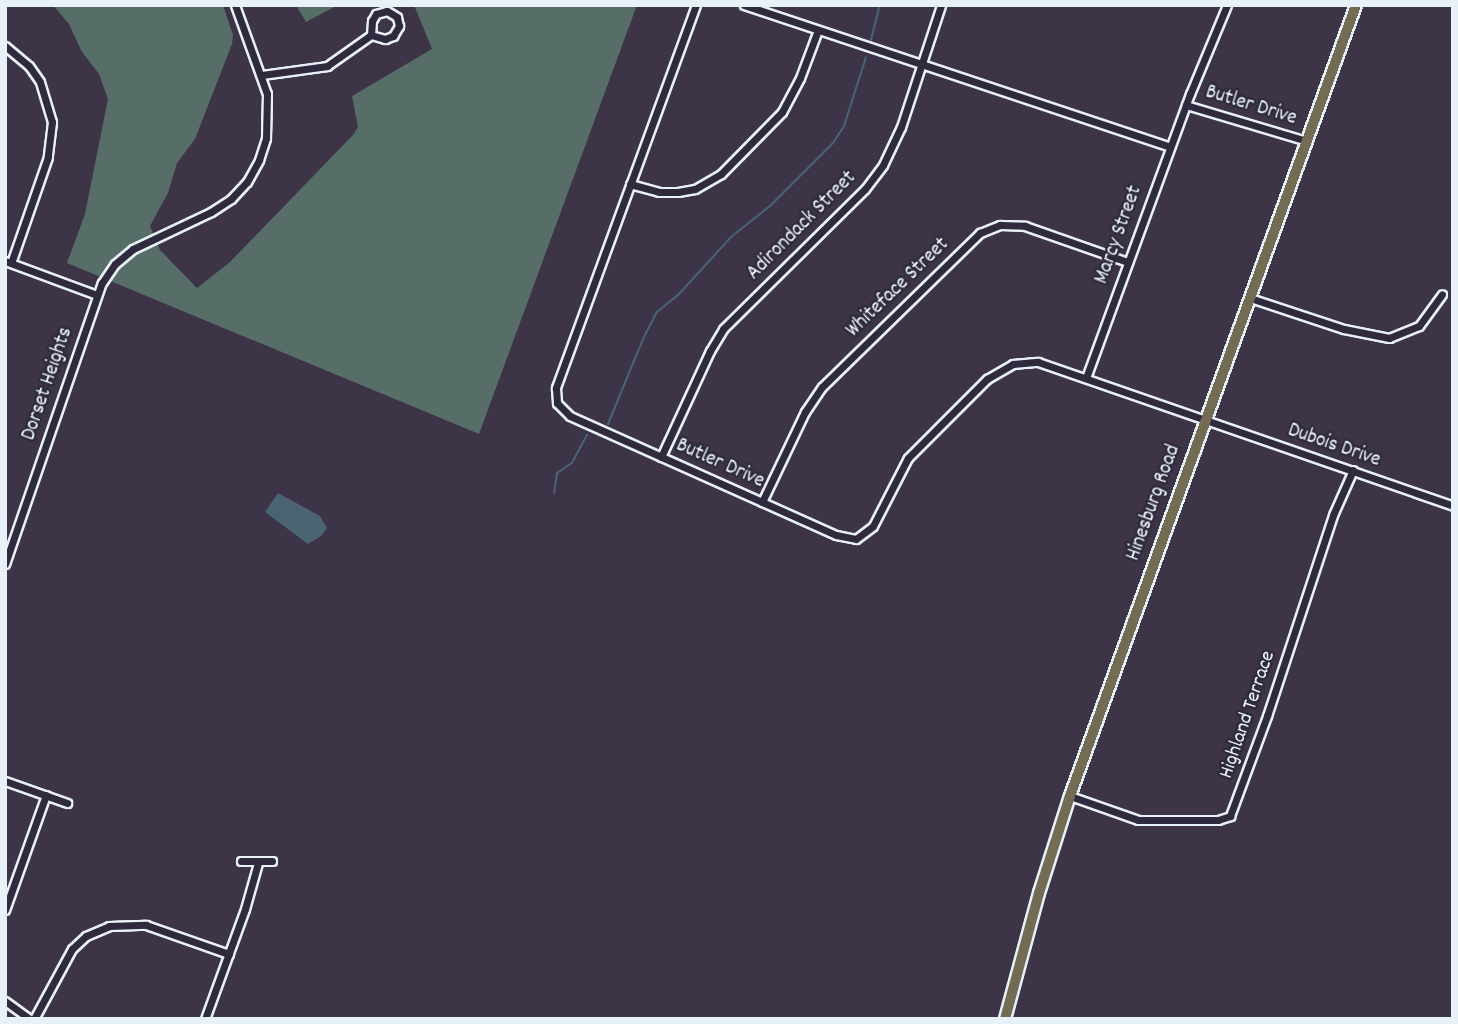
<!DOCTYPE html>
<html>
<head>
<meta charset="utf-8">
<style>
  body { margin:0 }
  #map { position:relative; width:1458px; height:1024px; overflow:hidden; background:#3d3448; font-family:Dekko,sans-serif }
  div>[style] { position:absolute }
  .green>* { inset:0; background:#576d68 }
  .water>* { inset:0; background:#4a6472 }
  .stream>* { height:2px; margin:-1px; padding:0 1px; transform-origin:1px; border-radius:1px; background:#4a6472 }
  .roads { filter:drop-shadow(2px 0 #e8f1f8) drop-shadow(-2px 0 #e8f1f8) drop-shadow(0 2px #e8f1f8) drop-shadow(0 -2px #e8f1f8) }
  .minor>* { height:7px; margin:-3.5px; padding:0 3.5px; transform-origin:3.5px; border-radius:3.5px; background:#2f2a3d }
  .primary>* { height:10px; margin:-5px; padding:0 5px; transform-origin:5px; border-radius:5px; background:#746b55 }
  span { translate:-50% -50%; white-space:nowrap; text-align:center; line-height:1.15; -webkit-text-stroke:5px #2f2a3d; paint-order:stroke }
  .street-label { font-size:21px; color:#e8f1f8 }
  .frame { position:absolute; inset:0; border:7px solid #e8f1f8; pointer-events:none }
</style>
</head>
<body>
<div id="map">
  <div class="green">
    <i style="clip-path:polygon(53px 5px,223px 5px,233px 35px,232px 44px,195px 139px,177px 163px,168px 193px,150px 226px,160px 250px,197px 288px,230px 262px,353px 135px,358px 127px,352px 96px,432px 49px,414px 5px,637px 5px,479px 434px,67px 263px,85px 214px,108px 99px,99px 74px,82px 52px,69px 24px)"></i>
    <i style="clip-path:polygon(296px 5px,338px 5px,306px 22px)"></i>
  </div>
  <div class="water">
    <i style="clip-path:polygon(278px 493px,320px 516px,327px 528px,321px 536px,308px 544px,265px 512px)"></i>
  </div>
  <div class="stream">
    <i style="left:871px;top:40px;width:36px;rotate:-76deg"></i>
    <i style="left:608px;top:424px;width:92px;rotate:-67.6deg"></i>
    <i style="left:643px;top:339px;width:30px;rotate:-63deg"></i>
    <i style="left:657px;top:312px;width:28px;rotate:-39deg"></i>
    <i style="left:679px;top:294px;width:77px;rotate:-47.6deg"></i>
    <i style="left:731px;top:237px;width:50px;rotate:-38.5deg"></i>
    <i style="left:770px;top:206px;width:89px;rotate:-45deg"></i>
    <i style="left:833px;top:143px;width:20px;rotate:-57deg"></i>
    <i style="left:844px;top:126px;width:72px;rotate:-72.3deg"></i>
    <i style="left:554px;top:493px;width:20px;rotate:-81deg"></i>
    <i style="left:557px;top:473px;width:18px;rotate:-34deg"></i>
    <i style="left:572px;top:463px;width:32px;rotate:-62deg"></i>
  </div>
  <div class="roads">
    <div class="minor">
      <i style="left:696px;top:5px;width:408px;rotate:110.1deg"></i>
      <i style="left:556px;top:388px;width:15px;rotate:86deg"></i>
      <i style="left:557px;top:403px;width:18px;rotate:45deg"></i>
      <i style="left:570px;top:416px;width:291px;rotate:24.1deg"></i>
      <i style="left:836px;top:535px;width:20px;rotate:11deg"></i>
      <i style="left:856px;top:539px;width:21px;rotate:-37deg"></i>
      <i style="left:873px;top:526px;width:76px;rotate:-62.8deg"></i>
      <i style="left:908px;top:458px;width:112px;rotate:-45deg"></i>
      <i style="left:987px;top:379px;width:30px;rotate:-30deg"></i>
      <i style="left:1013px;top:364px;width:25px;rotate:-5deg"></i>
      <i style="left:1038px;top:362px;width:439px;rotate:19.1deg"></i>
      <i style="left:744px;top:5px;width:449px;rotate:18.4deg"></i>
      <i style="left:5px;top:46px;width:31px;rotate:40deg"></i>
      <i style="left:29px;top:66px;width:19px;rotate:55deg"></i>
      <i style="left:40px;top:82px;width:42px;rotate:73.3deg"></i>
      <i style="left:52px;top:122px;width:35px;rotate:97deg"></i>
      <i style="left:48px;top:157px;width:112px;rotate:109.2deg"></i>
      <i style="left:262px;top:75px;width:66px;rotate:-7.9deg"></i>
      <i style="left:327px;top:66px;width:54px;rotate:-35.2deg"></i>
      <i style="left:371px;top:35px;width:15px;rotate:16deg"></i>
      <i style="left:385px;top:39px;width:9px;rotate:-21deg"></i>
      <i style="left:393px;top:36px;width:12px;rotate:-59deg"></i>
      <i style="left:399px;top:26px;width:9px;rotate:-103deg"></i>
      <i style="left:397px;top:17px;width:12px;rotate:-149deg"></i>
      <i style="left:387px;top:11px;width:11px;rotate:165deg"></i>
      <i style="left:376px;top:14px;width:8px;rotate:120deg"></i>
      <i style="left:372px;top:21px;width:14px;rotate:94deg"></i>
      <i style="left:1186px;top:105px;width:126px;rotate:16.6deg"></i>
      <i style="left:630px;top:184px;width:30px;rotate:15deg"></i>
      <i style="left:659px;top:192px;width:19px"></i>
      <i style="left:678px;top:192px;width:17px;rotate:-10deg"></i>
      <i style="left:695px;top:189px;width:30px;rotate:-30deg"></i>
      <i style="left:721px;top:174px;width:87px;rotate:-45.5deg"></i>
      <i style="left:782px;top:112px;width:38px;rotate:-62deg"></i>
      <i style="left:800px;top:78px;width:51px;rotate:-69.4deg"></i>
      <i style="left:5px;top:261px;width:98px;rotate:20.3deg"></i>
      <i style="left:1250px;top:298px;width:99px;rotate:18.3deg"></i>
      <i style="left:1344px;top:329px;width:46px;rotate:11.3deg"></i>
      <i style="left:1389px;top:338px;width:32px;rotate:-22deg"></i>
      <i style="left:1419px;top:326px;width:39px;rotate:-54deg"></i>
      <i style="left:1086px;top:378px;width:302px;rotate:-69.9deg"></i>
      <i style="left:1190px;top:94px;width:96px;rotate:-67.4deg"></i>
      <i style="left:661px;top:457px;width:117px;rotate:-65.2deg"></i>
      <i style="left:710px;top:351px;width:26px;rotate:-59deg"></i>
      <i style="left:723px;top:329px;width:199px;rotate:-44.6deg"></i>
      <i style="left:865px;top:189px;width:30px;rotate:-53deg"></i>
      <i style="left:883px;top:165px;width:42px;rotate:-64.7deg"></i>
      <i style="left:901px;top:127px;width:128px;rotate:-71.8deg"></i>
      <i style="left:762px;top:502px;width:100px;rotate:-64.5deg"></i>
      <i style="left:805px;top:412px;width:30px;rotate:-56deg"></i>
      <i style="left:822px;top:387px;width:221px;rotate:-44.3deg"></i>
      <i style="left:980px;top:233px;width:22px;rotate:-22deg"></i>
      <i style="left:1000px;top:225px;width:25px;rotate:2deg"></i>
      <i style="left:1025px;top:226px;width:109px;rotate:19.3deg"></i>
      <i style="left:5px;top:564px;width:297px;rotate:-71deg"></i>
      <i style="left:102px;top:283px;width:23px;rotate:-56deg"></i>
      <i style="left:115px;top:264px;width:23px;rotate:-40deg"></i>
      <i style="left:133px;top:249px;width:86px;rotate:-25.4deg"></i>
      <i style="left:211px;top:212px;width:24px;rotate:-33deg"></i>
      <i style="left:231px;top:199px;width:23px;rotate:-47deg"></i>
      <i style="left:247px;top:182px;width:25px;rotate:-61deg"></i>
      <i style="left:259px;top:160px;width:23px;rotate:-72deg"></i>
      <i style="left:266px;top:138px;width:44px;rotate:-88.7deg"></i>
      <i style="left:267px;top:94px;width:95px;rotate:-109.8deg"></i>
      <i style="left:5px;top:781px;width:66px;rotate:19.5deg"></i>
      <i style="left:1070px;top:796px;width:72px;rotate:19.4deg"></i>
      <i style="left:1138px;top:820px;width:80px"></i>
      <i style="left:1218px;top:820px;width:13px;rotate:-18deg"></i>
      <i style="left:1230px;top:816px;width:107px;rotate:-69.7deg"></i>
      <i style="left:1267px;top:716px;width:212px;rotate:-71.8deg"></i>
      <i style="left:1333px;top:515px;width:49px;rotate:-66deg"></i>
      <i style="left:241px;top:861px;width:31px"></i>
      <i style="left:5px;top:910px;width:122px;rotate:-70.4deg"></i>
      <i style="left:5px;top:1001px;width:31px;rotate:36deg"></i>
      <i style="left:34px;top:1019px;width:80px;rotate:-61.5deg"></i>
      <i style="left:72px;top:949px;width:19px;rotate:-43deg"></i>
      <i style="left:86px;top:936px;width:25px;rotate:-23deg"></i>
      <i style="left:109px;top:926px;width:37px;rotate:-2deg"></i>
      <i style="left:146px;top:925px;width:88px;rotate:19.3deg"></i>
      <i style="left:205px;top:1019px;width:117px;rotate:-70deg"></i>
      <i style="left:245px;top:909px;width:48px;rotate:-74.2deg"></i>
    </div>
    <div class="primary">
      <i style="left:1005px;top:1019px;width:131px;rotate:-74.9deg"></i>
      <i style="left:1039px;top:893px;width:102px;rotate:-72.3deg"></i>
      <i style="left:1070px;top:796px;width:841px;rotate:-70.12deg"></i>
    </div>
  </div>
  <div class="street-label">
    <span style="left:1251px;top:106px;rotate:17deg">Butler Drive</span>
    <span style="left:802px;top:226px;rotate:-45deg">Adirondack Street</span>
    <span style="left:1119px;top:235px;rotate:-70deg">Marcy Street</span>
    <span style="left:898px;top:288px;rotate:-44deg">Whiteface Street</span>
    <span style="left:48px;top:384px;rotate:-71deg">Dorset Heights</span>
    <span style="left:1334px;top:446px;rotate:19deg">Dubois Drive</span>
    <span style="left:720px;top:464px;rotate:24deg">Butler Drive</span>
    <span style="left:1154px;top:503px;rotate:-70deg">Hinesburg Road</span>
    <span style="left:1248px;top:715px;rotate:-71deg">Highland Terrace</span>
  </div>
  <div class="frame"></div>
</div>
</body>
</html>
